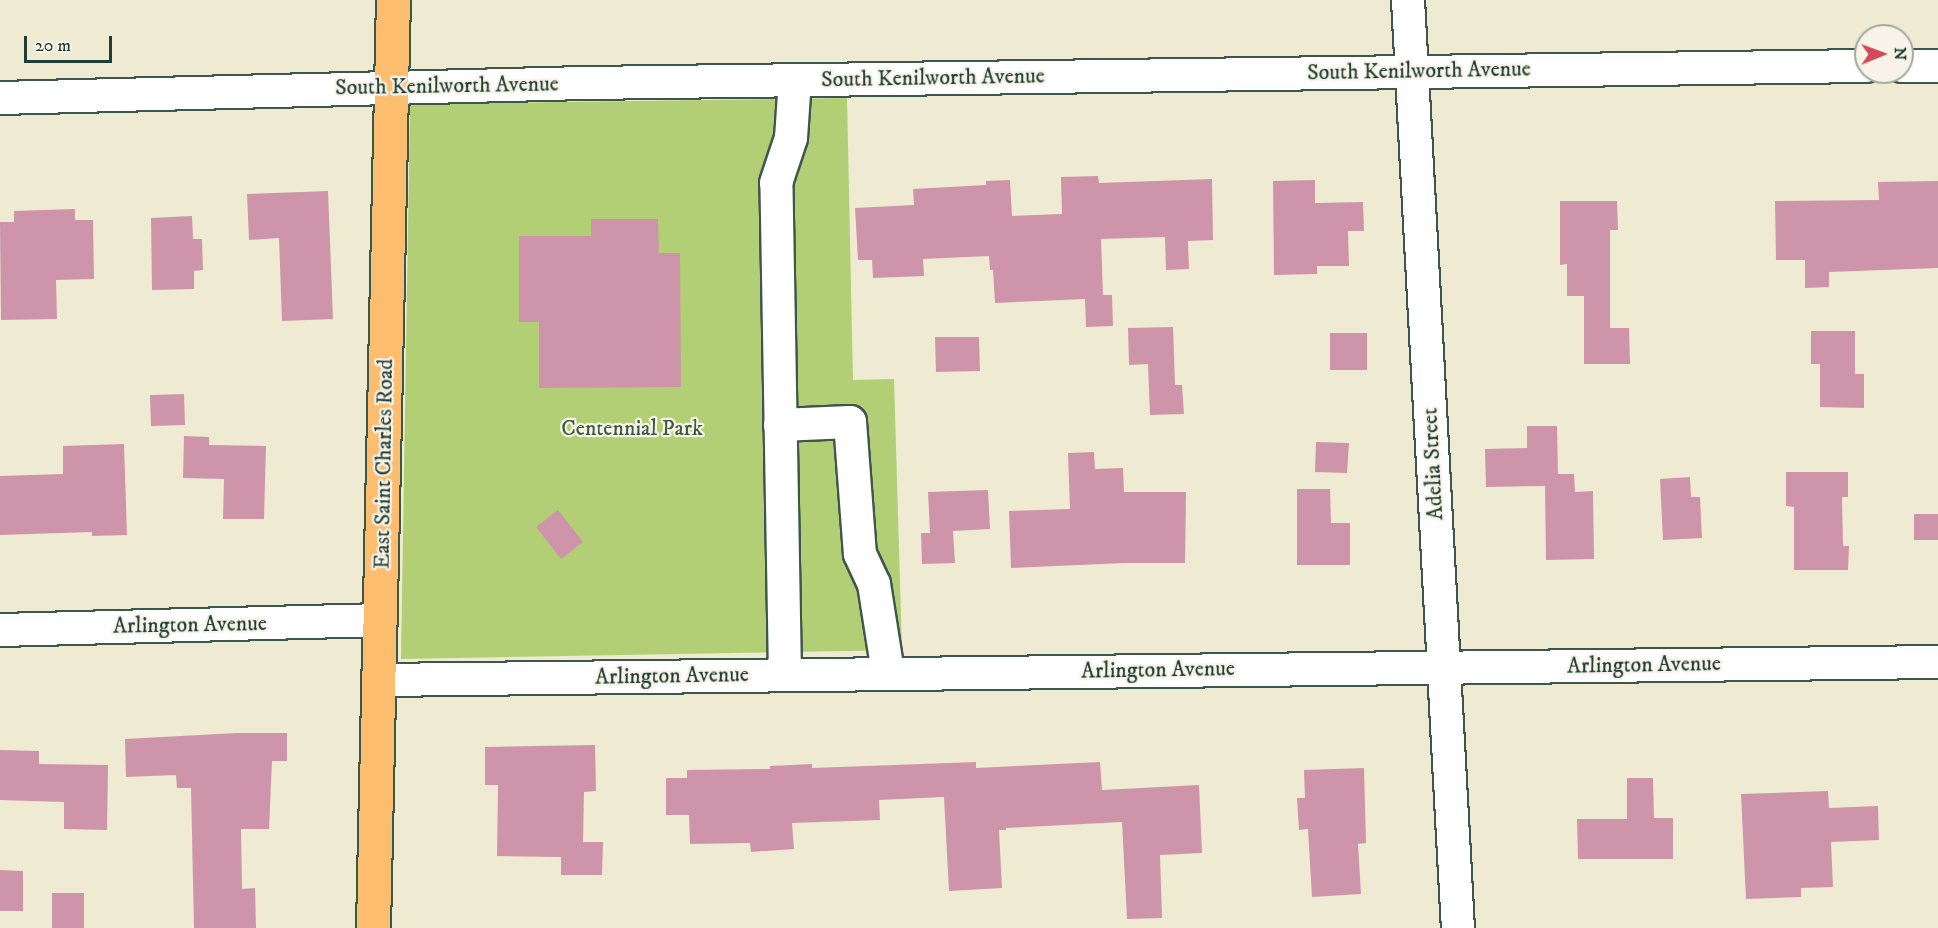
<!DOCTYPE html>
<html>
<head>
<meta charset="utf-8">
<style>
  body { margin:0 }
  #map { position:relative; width:1938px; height:928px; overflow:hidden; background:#efead2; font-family:"IM FELL DW Pica",serif }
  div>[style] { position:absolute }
  .green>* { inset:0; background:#b2cf75 }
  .building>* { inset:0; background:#ce95aa }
  .roads { filter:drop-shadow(2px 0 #3e574c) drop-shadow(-2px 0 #3e574c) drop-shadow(0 2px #3e574c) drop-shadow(0 -2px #3e574c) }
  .minor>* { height:32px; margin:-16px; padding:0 16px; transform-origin:16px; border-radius:16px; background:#fff }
  .major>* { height:33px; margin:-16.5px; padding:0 16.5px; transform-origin:16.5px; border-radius:16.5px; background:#fcbd6f }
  span { translate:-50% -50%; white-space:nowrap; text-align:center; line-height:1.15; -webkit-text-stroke:4.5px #f7f3e8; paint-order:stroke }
  .street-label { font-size:22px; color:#1f3d34 }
  .park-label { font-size:22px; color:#3c5a41 }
  .north { position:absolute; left:1854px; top:24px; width:60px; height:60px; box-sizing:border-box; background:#f7f3e8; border:2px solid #a1aaa0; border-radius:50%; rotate:89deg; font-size:16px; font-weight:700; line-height:24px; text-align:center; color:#1f3d34 }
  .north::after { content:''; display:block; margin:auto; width:21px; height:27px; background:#d1495b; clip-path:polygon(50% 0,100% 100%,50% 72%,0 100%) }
  .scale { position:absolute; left:24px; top:36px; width:88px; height:27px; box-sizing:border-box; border:3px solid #1f3d34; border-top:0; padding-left:8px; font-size:18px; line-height:21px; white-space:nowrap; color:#1f3d34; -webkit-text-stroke:4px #f7f3e8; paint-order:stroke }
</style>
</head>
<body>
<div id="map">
  <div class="green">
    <i style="clip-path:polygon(847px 98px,853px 380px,894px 379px,902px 650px,401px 659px,410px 104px)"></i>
  </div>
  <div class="building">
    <i style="clip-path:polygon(1098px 176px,1099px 183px,1212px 179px,1213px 240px,1188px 241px,1189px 269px,1166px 270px,1165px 237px,1101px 239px,1103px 295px,1112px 295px,1113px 326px,1086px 327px,1085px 299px,995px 303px,993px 270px,990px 270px,989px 256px,923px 259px,924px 276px,873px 278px,872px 260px,858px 260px,855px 208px,914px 205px,913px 189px,986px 185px,986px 181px,1010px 180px,1012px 216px,1062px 214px,1061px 177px)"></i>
    <i style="clip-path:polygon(1315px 180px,1315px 203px,1363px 202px,1364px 231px,1348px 231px,1349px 266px,1317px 266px,1317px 274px,1274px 275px,1273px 181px)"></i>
    <i style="clip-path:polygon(1938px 181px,1938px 268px,1829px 272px,1829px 287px,1805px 288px,1805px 260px,1776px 260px,1775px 201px,1879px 200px,1878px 182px)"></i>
    <i style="clip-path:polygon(328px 191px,333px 319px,282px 321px,279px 238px,249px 240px,247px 194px)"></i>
    <i style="clip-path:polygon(1560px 201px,1617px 201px,1618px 230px,1610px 230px,1610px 328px,1629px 328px,1630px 364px,1584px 364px,1584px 296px,1567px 296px,1567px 264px,1560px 265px)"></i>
    <i style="clip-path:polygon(75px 209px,75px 220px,93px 220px,94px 279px,56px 280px,57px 319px,1px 320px,0 222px,14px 222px,14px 211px)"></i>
    <i style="clip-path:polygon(192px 216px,193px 239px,202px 239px,203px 270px,194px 271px,194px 289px,152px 290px,151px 218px)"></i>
    <i style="clip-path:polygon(591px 219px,658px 219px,659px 253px,680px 253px,681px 387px,539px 388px,539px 322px,519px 322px,519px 236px,591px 236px)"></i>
    <i style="clip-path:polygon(1173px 327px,1175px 385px,1182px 385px,1184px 414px,1150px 415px,1148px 364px,1129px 365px,1128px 328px)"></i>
    <i style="clip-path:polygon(1811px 331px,1855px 331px,1855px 374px,1864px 374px,1864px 408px,1820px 407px,1820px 364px,1811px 364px)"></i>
    <i style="clip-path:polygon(1330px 333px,1367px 333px,1367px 370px,1330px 370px)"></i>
    <i style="clip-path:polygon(935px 337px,979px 337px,980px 371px,936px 372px)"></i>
    <i style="clip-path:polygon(184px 394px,185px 425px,151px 426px,150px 395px)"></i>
    <i style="clip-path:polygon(1527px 426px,1557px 426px,1558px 474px,1574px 474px,1575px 492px,1593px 491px,1594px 559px,1546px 560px,1545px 486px,1486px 487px,1485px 449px,1527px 448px)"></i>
    <i style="clip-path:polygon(184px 436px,209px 437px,209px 445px,266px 446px,264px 519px,223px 519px,224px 479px,183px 478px)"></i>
    <i style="clip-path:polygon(1316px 442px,1349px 443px,1347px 473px,1315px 472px)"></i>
    <i style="clip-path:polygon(124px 444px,127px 535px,92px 536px,92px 532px,0 535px,0 476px,63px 474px,63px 446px)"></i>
    <i style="clip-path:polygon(1094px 452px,1095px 469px,1123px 468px,1124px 492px,1186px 492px,1185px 563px,1125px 563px,1011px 568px,1009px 511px,1070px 509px,1068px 453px)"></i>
    <i style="clip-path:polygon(1786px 472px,1848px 472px,1848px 497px,1842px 497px,1843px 546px,1849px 546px,1848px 570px,1794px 570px,1794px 507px,1786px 506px)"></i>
    <i style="clip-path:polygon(1690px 477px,1691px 497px,1700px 497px,1702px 538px,1663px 540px,1660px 479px)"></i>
    <i style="clip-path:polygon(1297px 489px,1330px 489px,1331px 523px,1350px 523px,1350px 565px,1297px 565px)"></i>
    <i style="clip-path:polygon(988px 490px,990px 529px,953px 531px,955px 563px,922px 564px,921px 533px,930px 533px,928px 492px)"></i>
    <i style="clip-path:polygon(558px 510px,583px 542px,561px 559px,536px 527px)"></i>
    <i style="clip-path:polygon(1914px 514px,1938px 514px,1938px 540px,1914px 540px)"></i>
    <i style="clip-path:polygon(237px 733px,287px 733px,287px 761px,272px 761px,269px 829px,241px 829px,242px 889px,255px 888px,256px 928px,194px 928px,191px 788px,177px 788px,176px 775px,126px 777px,125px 739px)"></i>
    <i style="clip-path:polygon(595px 745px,596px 791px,584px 792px,583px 842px,603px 842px,602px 875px,561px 875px,561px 857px,497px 856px,498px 785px,485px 785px,485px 747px)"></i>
    <i style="clip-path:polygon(0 750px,39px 751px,39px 764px,108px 765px,107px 830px,64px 829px,64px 802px,0 800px)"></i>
    <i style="clip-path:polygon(976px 762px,976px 768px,1100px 762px,1102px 790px,1199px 785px,1202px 853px,1160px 855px,1162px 918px,1127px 919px,1122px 822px,1006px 828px,1006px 830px,999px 830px,1002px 888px,949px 891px,944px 797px,879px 800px,880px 820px,792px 823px,794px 849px,751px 852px,750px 843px,690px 844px,689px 815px,666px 815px,666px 778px,687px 778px,687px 770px,770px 769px,770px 766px,812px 764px,812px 768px)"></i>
    <i style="clip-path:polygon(1364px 768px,1366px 843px,1358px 844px,1361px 894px,1312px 897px,1308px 829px,1299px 830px,1297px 798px,1305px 798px,1304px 770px)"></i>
    <i style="clip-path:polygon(1627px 778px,1653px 778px,1654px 818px,1673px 818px,1673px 859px,1578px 859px,1577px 819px,1627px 819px)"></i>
    <i style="clip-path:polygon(1828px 791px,1829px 808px,1878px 806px,1879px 840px,1831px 842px,1833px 887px,1801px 888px,1801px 897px,1746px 899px,1741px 794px)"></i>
    <i style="clip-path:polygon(0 870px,23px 871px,23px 911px,0 911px)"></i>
    <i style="clip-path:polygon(52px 893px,84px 893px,84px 928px,52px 928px)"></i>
  </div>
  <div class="roads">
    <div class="minor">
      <i style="left:1408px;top:0;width:929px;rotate:86.92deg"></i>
      <i style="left:1902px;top:66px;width:36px"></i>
      <i style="left:0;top:98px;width:586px;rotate:-1.47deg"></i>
      <i style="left:586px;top:83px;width:1280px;rotate:-0.76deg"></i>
      <i style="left:780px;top:425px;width:70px;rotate:-2.5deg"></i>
      <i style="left:850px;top:422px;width:132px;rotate:85.7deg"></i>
      <i style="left:860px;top:554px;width:33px;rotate:65deg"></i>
      <i style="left:874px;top:584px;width:89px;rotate:81deg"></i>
      <i style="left:0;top:630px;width:380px;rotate:-1.5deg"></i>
      <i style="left:785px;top:675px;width:492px;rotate:-91deg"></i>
      <i style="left:776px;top:183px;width:47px;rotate:-71.6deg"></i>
      <i style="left:791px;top:138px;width:58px;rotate:-86.1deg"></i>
      <i style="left:378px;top:680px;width:1560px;rotate:-0.66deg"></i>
    </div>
    <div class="major">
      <i style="left:373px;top:928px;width:928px;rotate:-88.77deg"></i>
    </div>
  </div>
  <div class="street-label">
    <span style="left:1419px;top:71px;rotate:-1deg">South Kenilworth Avenue</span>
    <span style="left:933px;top:78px;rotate:-1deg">South Kenilworth Avenue</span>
    <span style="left:447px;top:86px;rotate:-1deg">South Kenilworth Avenue</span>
    <span style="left:384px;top:464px;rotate:-89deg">East Saint Charles Road</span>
    <span style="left:1433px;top:464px;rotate:-93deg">Adelia Street</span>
    <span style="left:190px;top:625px;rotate:-1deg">Arlington Avenue</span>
    <span style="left:1644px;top:665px;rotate:-1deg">Arlington Avenue</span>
    <span style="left:1158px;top:670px;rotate:-1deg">Arlington Avenue</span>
    <span style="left:672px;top:676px;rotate:-1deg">Arlington Avenue</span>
  </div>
  <div class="park-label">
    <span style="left:632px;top:429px">Centennial Park</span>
  </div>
  <div class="north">N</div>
  <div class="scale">20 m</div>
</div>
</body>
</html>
